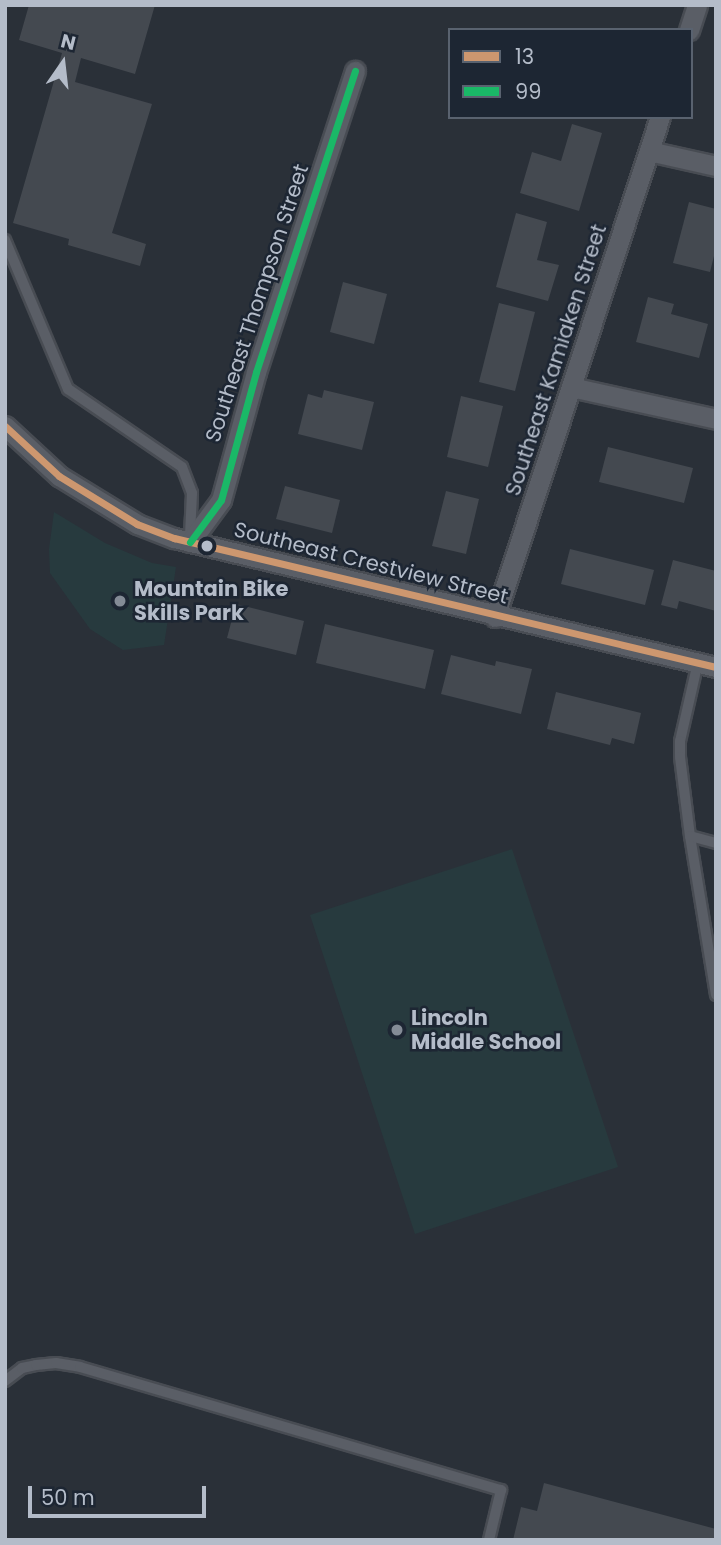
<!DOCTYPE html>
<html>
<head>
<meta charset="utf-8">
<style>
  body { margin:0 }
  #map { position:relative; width:721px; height:1545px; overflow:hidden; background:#2a3038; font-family:Poppins,sans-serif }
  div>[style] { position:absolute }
  .green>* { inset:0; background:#273a3e }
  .building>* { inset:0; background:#444950 }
  .roads { filter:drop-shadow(2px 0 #484c53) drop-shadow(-2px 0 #484c53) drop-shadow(0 2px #484c53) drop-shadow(0 -2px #484c53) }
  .lane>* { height:10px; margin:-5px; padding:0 5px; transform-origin:5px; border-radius:5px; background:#5a5e66 }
  .street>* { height:19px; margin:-9.5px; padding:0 9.5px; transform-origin:9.5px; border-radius:9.5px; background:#5a5e66 }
  .bus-1>* { height:7px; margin:-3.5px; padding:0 3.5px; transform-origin:3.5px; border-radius:3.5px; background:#cd976f }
  .bus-2>* { height:7px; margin:-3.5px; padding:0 3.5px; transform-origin:3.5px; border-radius:3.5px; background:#1ab867 }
  .dots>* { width:19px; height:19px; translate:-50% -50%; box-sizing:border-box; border:4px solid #1d2633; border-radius:50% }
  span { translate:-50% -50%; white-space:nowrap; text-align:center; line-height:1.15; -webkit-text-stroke:5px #1d2633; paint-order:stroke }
  .street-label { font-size:21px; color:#b4bcc9 }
  .poi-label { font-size:21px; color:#b4bcc9; font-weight:700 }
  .left { translate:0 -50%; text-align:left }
  .frame { position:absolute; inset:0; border:7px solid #b4bcc9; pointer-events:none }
  .legend { position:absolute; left:448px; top:28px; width:245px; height:91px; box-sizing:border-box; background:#1d2633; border:2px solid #59626f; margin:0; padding:9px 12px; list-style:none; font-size:21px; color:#b4bcc9 }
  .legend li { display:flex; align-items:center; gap:14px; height:35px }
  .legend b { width:35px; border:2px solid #59626f }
  .north { position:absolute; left:28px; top:28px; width:70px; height:70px; -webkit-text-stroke:5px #1d2633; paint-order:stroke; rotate:14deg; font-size:19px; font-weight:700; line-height:28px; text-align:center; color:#b4bcc9 }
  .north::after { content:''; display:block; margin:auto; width:24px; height:32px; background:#b4bcc9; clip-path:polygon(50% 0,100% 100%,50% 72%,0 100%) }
  .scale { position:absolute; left:28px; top:1486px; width:178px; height:32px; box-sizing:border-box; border:4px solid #b4bcc9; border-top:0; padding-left:9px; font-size:21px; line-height:24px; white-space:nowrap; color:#b4bcc9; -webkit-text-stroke:5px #1d2633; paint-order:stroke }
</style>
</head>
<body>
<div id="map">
  <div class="green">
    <i style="clip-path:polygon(54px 512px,105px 543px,152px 563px,176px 567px,164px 645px,123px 650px,90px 629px,50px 573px,49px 549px)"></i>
    <i style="clip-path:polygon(512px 849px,618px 1167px,415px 1234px,310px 915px)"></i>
  </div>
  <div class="building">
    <i style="clip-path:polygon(29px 5px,155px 5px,135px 74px,81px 58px,75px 82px,152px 104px,112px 233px,146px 244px,140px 266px,68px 245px,69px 239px,13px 223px,62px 53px,19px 40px)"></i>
    <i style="clip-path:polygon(572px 124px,602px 133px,579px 211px,520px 193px,532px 152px,561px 161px)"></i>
    <i style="clip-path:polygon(689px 202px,716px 209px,716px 248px,710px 272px,673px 263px)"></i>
    <i style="clip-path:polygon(516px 213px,547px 222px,537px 260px,559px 265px,548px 301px,496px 287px)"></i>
    <i style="clip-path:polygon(343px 282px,387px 294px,374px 344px,330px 332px)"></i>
    <i style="clip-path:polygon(648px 297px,674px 304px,671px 314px,708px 324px,699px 358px,636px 342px)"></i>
    <i style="clip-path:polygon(499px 303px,535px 312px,515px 391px,479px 382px)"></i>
    <i style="clip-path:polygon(324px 390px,374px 402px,362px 450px,298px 434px,308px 394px,322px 398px)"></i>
    <i style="clip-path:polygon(461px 396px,503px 406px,488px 467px,447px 457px)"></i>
    <i style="clip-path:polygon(608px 447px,693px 468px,684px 503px,599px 482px)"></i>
    <i style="clip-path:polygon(285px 486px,340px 500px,332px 533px,276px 519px)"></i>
    <i style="clip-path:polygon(446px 491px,479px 499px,466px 554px,432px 546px)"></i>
    <i style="clip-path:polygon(570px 549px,654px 570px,645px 605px,561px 584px)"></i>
    <i style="clip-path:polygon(673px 560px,716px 571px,716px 611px,679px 601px,677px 609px,661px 605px)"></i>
    <i style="clip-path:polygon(236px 604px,304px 621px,296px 655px,227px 638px)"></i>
    <i style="clip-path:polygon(325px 624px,434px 650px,425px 689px,316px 663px)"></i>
    <i style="clip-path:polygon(451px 655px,495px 666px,496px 661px,532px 669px,521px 714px,441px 694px)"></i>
    <i style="clip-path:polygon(556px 692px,641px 713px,634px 744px,612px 738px,610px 745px,547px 729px)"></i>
    <i style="clip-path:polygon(544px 1483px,716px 1529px,716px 1540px,513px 1540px,521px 1507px,537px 1511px)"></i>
  </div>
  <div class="roads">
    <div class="lane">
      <i style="left:5px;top:240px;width:162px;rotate:67.1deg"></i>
      <i style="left:68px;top:389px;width:138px;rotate:34.4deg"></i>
      <i style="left:182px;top:467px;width:28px;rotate:69deg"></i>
      <i style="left:192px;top:493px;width:43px;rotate:92.7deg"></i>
      <i style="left:698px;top:662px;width:81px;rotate:102.8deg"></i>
      <i style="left:680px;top:741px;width:16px;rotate:90deg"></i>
      <i style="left:680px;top:757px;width:80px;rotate:82.8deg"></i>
      <i style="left:690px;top:836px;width:161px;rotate:80.7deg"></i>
      <i style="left:690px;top:836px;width:27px;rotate:15deg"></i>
      <i style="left:5px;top:1381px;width:21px;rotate:-37deg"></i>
      <i style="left:22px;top:1368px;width:14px;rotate:-12deg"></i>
      <i style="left:36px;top:1365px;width:20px;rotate:-6deg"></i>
      <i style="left:56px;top:1363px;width:24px;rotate:9deg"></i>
      <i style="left:80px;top:1367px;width:439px;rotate:16.3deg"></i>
      <i style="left:501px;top:1490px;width:51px;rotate:103.5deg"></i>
    </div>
    <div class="street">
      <i style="left:689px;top:30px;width:26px;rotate:-72deg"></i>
      <i style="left:649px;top:151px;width:69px;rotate:12.6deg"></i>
      <i style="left:571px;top:387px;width:148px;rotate:12.4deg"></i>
      <i style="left:5px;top:426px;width:74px;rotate:42.8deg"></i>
      <i style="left:59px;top:476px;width:92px;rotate:31.6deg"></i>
      <i style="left:137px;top:524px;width:40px;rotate:21deg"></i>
      <i style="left:174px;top:538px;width:557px;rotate:13.39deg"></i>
      <i style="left:190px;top:542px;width:52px;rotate:-53.6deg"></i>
      <i style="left:221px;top:500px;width:133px;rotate:-74.7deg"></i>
      <i style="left:256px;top:372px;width:317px;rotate:-71.8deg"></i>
      <i style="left:495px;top:617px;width:527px;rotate:-71.74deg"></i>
    </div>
  </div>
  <div class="bus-1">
    <i style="left:5px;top:426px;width:74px;rotate:42.8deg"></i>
    <i style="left:59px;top:476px;width:92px;rotate:31.6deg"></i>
    <i style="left:137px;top:524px;width:40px;rotate:21deg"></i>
    <i style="left:174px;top:538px;width:557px;rotate:13.39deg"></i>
  </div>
  <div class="bus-2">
    <i style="left:190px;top:542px;width:52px;rotate:-53.6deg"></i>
    <i style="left:221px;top:500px;width:133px;rotate:-74.7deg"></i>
    <i style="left:256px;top:372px;width:317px;rotate:-71.8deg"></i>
  </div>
  <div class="dots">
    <i style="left:207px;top:546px;background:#b4bcc9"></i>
    <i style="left:120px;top:601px;background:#848b96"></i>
    <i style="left:397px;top:1030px;background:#848b96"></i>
  </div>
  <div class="street-label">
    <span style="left:257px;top:303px;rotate:-72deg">Southeast Thompson Street</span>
    <span style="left:556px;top:360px;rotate:-72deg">Southeast Kamiaken Street</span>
    <span style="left:371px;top:563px;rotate:14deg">Southeast Crestview Street</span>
  </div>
  <div class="poi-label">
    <span class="left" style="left:134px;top:601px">Mountain Bike<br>Skills Park</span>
    <span class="left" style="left:411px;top:1030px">Lincoln<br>Middle School</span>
  </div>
  <div class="frame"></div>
  <ul class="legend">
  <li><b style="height:9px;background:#cd976f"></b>13</li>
  <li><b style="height:9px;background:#1ab867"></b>99</li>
  </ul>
  <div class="north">N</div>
  <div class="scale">50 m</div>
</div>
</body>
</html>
